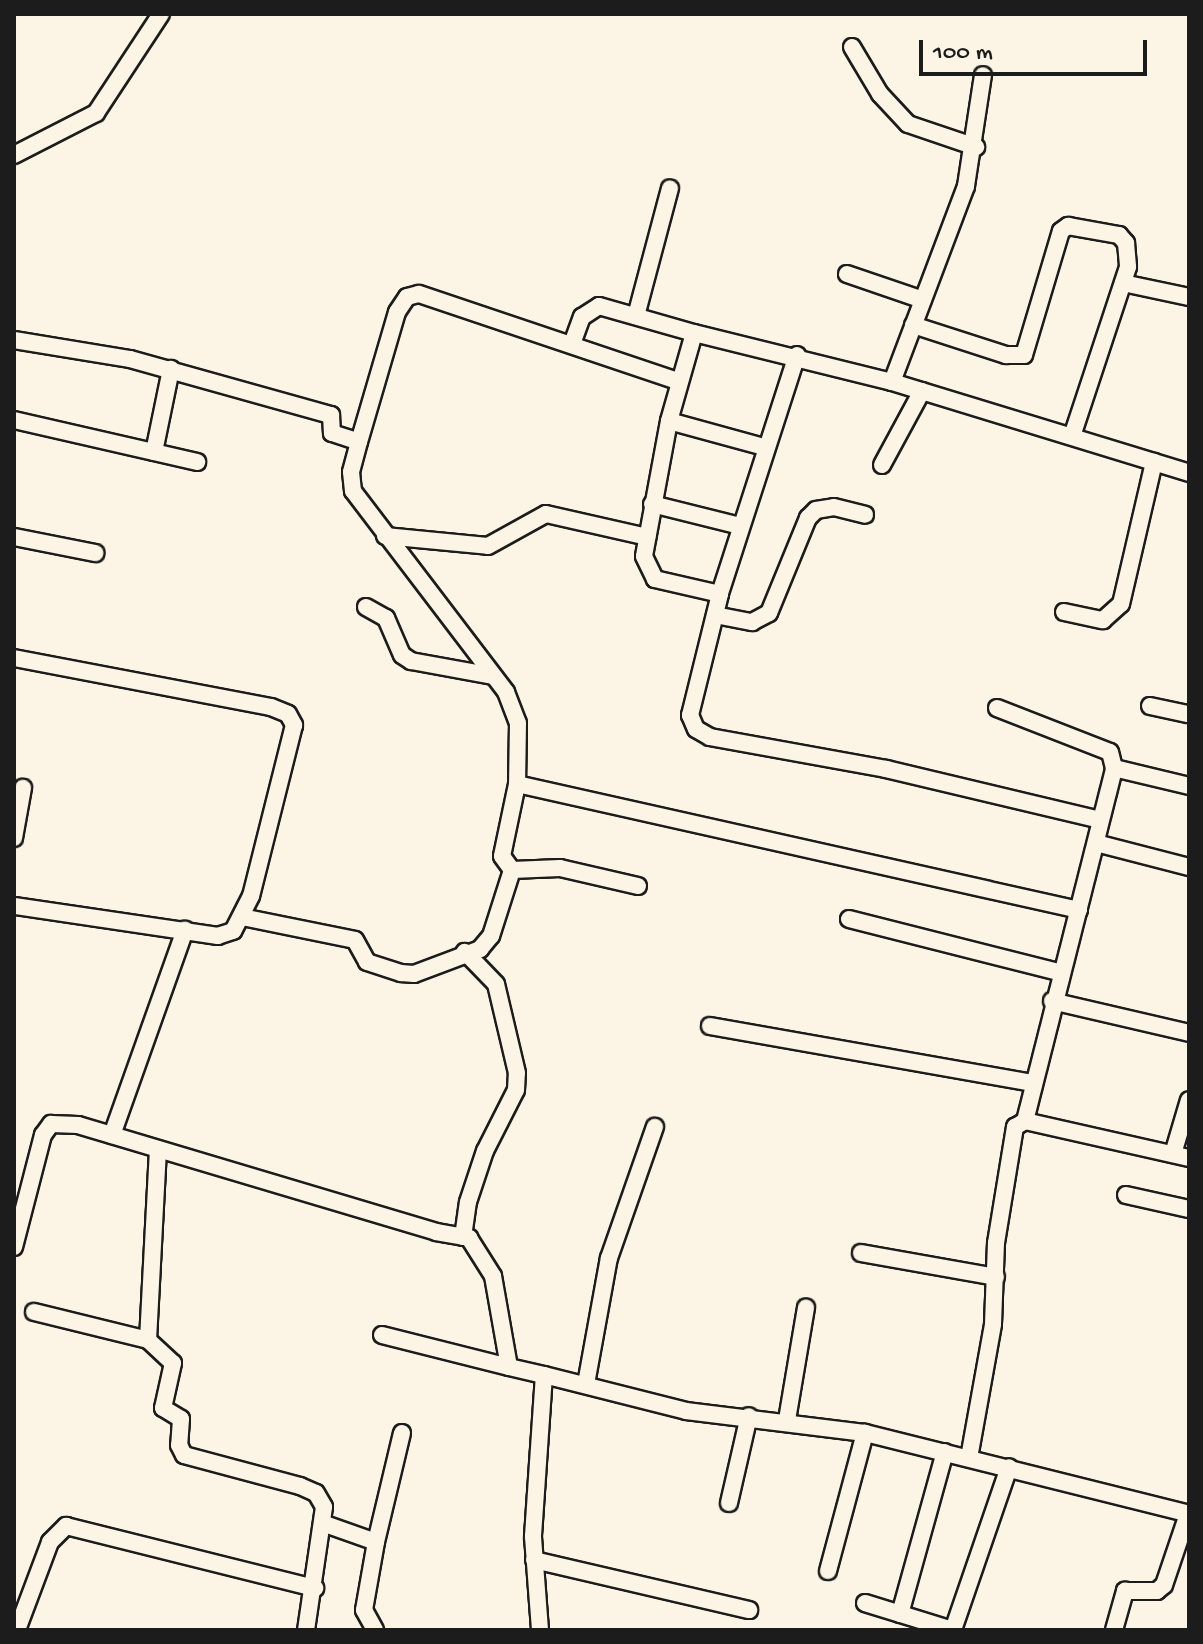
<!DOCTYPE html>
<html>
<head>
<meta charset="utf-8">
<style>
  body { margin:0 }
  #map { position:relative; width:1203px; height:1644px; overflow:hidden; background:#fcf5e5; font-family:"Gochi Hand",sans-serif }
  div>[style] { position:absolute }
  .roads { filter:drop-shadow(2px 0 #1c1c1c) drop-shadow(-2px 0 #1c1c1c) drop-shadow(0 2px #1c1c1c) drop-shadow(0 -2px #1c1c1c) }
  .minor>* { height:16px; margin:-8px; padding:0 8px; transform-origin:8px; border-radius:8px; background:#fcf5e5 }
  span { translate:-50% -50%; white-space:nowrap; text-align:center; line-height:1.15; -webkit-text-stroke:6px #fcf5e5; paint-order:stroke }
  .frame { position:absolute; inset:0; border:16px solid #1c1c1c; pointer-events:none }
  .scale { position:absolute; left:919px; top:40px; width:228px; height:36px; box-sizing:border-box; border:4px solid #1c1c1c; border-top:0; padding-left:10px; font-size:24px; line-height:28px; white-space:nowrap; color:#1c1c1c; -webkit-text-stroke:6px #fcf5e5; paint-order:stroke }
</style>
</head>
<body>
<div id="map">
  <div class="roads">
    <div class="minor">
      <i style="left:852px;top:47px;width:55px;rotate:59.2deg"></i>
      <i style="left:880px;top:94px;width:41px;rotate:47deg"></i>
      <i style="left:908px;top:124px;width:72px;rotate:18.7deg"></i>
      <i style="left:14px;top:155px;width:92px;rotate:-27.1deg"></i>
      <i style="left:96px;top:113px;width:118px;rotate:-56.7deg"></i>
      <i style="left:847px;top:274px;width:80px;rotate:18.9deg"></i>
      <i style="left:1123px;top:283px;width:67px;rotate:12deg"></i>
      <i style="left:636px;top:316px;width:132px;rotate:-75.1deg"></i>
      <i style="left:913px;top:325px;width:98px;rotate:17.9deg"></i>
      <i style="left:1006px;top:355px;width:18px"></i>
      <i style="left:1024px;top:355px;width:129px;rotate:-73.4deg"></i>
      <i style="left:1061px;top:231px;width:9px;rotate:-36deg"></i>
      <i style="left:1068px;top:226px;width:52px;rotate:10deg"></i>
      <i style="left:1119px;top:235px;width:11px;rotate:49deg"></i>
      <i style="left:1126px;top:243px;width:24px;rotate:85deg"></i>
      <i style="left:1128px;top:267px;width:178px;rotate:108.3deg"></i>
      <i style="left:14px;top:340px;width:118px;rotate:9.3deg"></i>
      <i style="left:130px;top:359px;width:209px;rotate:15.6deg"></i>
      <i style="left:331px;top:415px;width:18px;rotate:87deg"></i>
      <i style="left:332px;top:433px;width:28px;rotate:18deg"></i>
      <i style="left:359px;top:442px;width:31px;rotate:105deg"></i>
      <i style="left:351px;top:472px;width:19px;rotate:84deg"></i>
      <i style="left:353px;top:491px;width:253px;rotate:52.7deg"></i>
      <i style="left:506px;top:692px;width:33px;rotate:69deg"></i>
      <i style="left:518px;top:723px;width:61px;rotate:90.9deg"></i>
      <i style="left:572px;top:344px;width:29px;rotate:-70deg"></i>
      <i style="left:582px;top:317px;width:20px;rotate:-33deg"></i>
      <i style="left:599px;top:306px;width:99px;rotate:15.9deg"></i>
      <i style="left:797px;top:355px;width:251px;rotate:107.9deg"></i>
      <i style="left:720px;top:594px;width:125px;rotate:103.9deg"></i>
      <i style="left:690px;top:715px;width:15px;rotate:67deg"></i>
      <i style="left:696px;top:729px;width:16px;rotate:30deg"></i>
      <i style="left:710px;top:737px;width:179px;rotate:10.3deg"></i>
      <i style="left:886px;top:769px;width:220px;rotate:13.4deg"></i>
      <i style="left:892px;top:382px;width:210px;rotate:-69.3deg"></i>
      <i style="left:966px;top:186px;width:112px;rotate:-81.3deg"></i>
      <i style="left:14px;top:420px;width:188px;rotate:12.9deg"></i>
      <i style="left:669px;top:421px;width:98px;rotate:15.3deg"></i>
      <i style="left:359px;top:442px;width:135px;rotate:-73.7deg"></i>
      <i style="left:397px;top:312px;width:18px;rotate:-56deg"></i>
      <i style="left:407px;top:297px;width:12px;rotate:-14deg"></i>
      <i style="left:419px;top:294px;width:273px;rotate:18.6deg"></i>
      <i style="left:154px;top:452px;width:85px;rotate:-78.4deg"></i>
      <i style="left:882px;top:465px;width:84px;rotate:-61.6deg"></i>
      <i style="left:652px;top:504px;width:91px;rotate:14deg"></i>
      <i style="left:385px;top:536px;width:103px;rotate:5.5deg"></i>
      <i style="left:488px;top:546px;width:66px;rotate:-28.9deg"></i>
      <i style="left:546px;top:514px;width:104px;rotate:12.8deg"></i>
      <i style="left:14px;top:537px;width:83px;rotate:11.2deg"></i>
      <i style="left:720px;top:594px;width:67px;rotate:-167deg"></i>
      <i style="left:655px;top:579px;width:25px;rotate:-116deg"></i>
      <i style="left:644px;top:556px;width:137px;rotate:-79.5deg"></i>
      <i style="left:669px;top:421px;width:91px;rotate:-74.1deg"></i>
      <i style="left:694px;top:333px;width:204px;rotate:13.9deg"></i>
      <i style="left:892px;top:382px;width:311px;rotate:17deg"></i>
      <i style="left:366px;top:607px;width:23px;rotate:29deg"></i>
      <i style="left:386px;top:618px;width:40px;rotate:66.6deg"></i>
      <i style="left:402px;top:655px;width:11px;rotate:34deg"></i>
      <i style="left:411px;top:661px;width:83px;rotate:10.4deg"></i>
      <i style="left:1064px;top:612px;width:40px;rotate:12deg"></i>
      <i style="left:1103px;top:620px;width:24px;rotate:-42deg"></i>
      <i style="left:1121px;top:604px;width:146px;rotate:-76.9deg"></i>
      <i style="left:715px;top:615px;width:38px;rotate:11deg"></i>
      <i style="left:752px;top:622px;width:19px;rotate:-28deg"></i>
      <i style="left:769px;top:613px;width:103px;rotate:-67.7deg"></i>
      <i style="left:808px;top:518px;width:11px;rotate:-45deg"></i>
      <i style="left:816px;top:510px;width:18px;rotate:-9deg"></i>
      <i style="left:834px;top:507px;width:32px;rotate:14deg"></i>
      <i style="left:14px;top:658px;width:262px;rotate:10.8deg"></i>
      <i style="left:271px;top:707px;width:18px;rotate:22deg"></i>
      <i style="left:288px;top:714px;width:13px;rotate:61deg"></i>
      <i style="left:294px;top:725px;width:176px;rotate:104.1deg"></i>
      <i style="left:251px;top:896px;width:39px;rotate:117deg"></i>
      <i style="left:233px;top:931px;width:16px;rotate:162deg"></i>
      <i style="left:218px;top:936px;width:206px;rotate:-171.6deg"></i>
      <i style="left:1150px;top:706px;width:40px;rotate:12deg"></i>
      <i style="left:997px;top:708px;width:121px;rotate:21.3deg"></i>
      <i style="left:1110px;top:752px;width:16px;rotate:76deg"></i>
      <i style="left:14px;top:838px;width:51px;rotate:-79.8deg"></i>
      <i style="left:1096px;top:843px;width:96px;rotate:14.5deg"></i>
      <i style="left:512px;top:870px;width:48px;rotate:-2.4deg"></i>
      <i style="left:560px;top:868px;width:80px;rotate:13deg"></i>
      <i style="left:242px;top:917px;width:115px;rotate:11.5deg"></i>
      <i style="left:355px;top:940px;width:25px;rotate:61deg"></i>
      <i style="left:367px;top:962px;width:36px;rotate:18deg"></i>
      <i style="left:401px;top:973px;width:13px;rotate:4deg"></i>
      <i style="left:414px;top:974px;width:71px;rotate:-20.7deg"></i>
      <i style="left:480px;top:949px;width:17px;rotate:-50deg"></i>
      <i style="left:491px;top:936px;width:69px;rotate:-72.3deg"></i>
      <i style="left:512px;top:870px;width:17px;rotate:-126deg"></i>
      <i style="left:502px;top:856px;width:74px;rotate:-78.2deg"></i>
      <i style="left:517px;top:784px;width:576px;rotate:12.64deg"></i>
      <i style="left:849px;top:919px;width:216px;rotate:14.2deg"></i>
      <i style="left:1052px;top:1001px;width:141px;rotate:13.1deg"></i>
      <i style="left:710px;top:1026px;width:329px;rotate:10deg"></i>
      <i style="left:1025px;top:1121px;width:168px;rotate:12.7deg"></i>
      <i style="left:112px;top:1135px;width:218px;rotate:-70.4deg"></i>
      <i style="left:1173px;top:1154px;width:56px;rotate:-73.5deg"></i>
      <i style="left:1126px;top:1195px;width:65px;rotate:12.5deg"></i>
      <i style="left:463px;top:1237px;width:35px;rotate:-82deg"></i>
      <i style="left:468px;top:1202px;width:54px;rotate:-71.6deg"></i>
      <i style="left:485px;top:1151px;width:68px;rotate:-63.1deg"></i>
      <i style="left:516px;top:1090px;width:17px;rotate:-87deg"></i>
      <i style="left:517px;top:1073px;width:91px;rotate:-103.3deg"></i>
      <i style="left:496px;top:984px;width:45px;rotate:-134.1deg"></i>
      <i style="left:14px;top:1247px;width:116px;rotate:-75.5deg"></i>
      <i style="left:43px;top:1135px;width:14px;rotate:-54deg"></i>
      <i style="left:51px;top:1124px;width:27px;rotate:2deg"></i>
      <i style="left:78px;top:1125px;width:374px;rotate:16.6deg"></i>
      <i style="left:436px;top:1232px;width:34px;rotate:10deg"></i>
      <i style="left:469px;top:1238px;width:45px;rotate:57.7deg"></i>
      <i style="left:493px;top:1276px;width:92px;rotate:80deg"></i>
      <i style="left:509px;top:1367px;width:36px;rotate:13deg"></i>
      <i style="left:861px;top:1253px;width:137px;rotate:10.1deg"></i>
      <i style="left:34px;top:1312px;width:117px;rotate:13.8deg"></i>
      <i style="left:148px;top:1340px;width:191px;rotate:-87deg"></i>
      <i style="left:382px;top:1335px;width:131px;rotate:14.1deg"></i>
      <i style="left:148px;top:1340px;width:34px;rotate:43deg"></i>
      <i style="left:173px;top:1363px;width:46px;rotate:102.5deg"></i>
      <i style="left:163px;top:1408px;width:21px;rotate:31deg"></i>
      <i style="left:181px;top:1419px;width:26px;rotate:94deg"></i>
      <i style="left:179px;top:1445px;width:11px;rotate:63deg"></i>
      <i style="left:184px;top:1455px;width:120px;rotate:15deg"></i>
      <i style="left:300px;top:1486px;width:17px;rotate:24deg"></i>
      <i style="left:316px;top:1493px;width:16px;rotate:60deg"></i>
      <i style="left:324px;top:1507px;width:124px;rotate:98.3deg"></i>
      <i style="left:586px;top:1384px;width:128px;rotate:-79.7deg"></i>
      <i style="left:609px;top:1258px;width:139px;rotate:-70.7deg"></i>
      <i style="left:787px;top:1420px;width:114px;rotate:-80.4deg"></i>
      <i style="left:969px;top:1458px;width:136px;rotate:-79.8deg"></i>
      <i style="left:993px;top:1324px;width:81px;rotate:-87.9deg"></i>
      <i style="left:996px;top:1243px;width:118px;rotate:-80.7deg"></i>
      <i style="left:1015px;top:1127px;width:12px;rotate:-31deg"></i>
      <i style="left:1025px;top:1121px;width:364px;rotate:-75.8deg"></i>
      <i style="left:1114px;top:768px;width:77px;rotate:13.5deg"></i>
      <i style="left:729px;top:1503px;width:89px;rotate:-77.1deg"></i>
      <i style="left:325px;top:1524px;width:54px;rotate:19.4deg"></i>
      <i style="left:376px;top:1542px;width:69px;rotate:100deg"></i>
      <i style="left:364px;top:1610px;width:23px;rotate:61deg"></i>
      <i style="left:376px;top:1542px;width:112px;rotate:-76.6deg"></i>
      <i style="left:534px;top:1560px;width:221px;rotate:13.1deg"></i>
      <i style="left:828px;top:1571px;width:143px;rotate:-75deg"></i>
      <i style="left:865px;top:1603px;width:92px;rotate:17.1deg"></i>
      <i style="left:953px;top:1630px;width:172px;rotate:-71deg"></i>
      <i style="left:900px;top:1614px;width:168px;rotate:-74.5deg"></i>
      <i style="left:17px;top:1630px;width:94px;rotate:-69.4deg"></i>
      <i style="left:50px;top:1542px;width:23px;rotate:-45deg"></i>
      <i style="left:66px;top:1526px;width:257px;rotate:14deg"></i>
      <i style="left:540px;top:1630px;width:94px;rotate:-94.3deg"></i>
      <i style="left:533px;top:1536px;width:161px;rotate:-86.1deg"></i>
      <i style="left:544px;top:1375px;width:146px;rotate:14.2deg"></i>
      <i style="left:686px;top:1411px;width:180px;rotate:7deg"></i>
      <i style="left:865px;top:1433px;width:334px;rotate:14deg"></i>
      <i style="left:1114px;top:1630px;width:41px;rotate:-74.2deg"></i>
      <i style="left:1125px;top:1591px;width:32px"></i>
      <i style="left:1157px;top:1591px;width:9px;rotate:-41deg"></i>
      <i style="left:1164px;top:1585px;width:75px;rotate:-71.3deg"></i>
    </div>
  </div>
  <div class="frame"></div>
  <div class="scale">100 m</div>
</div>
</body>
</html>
